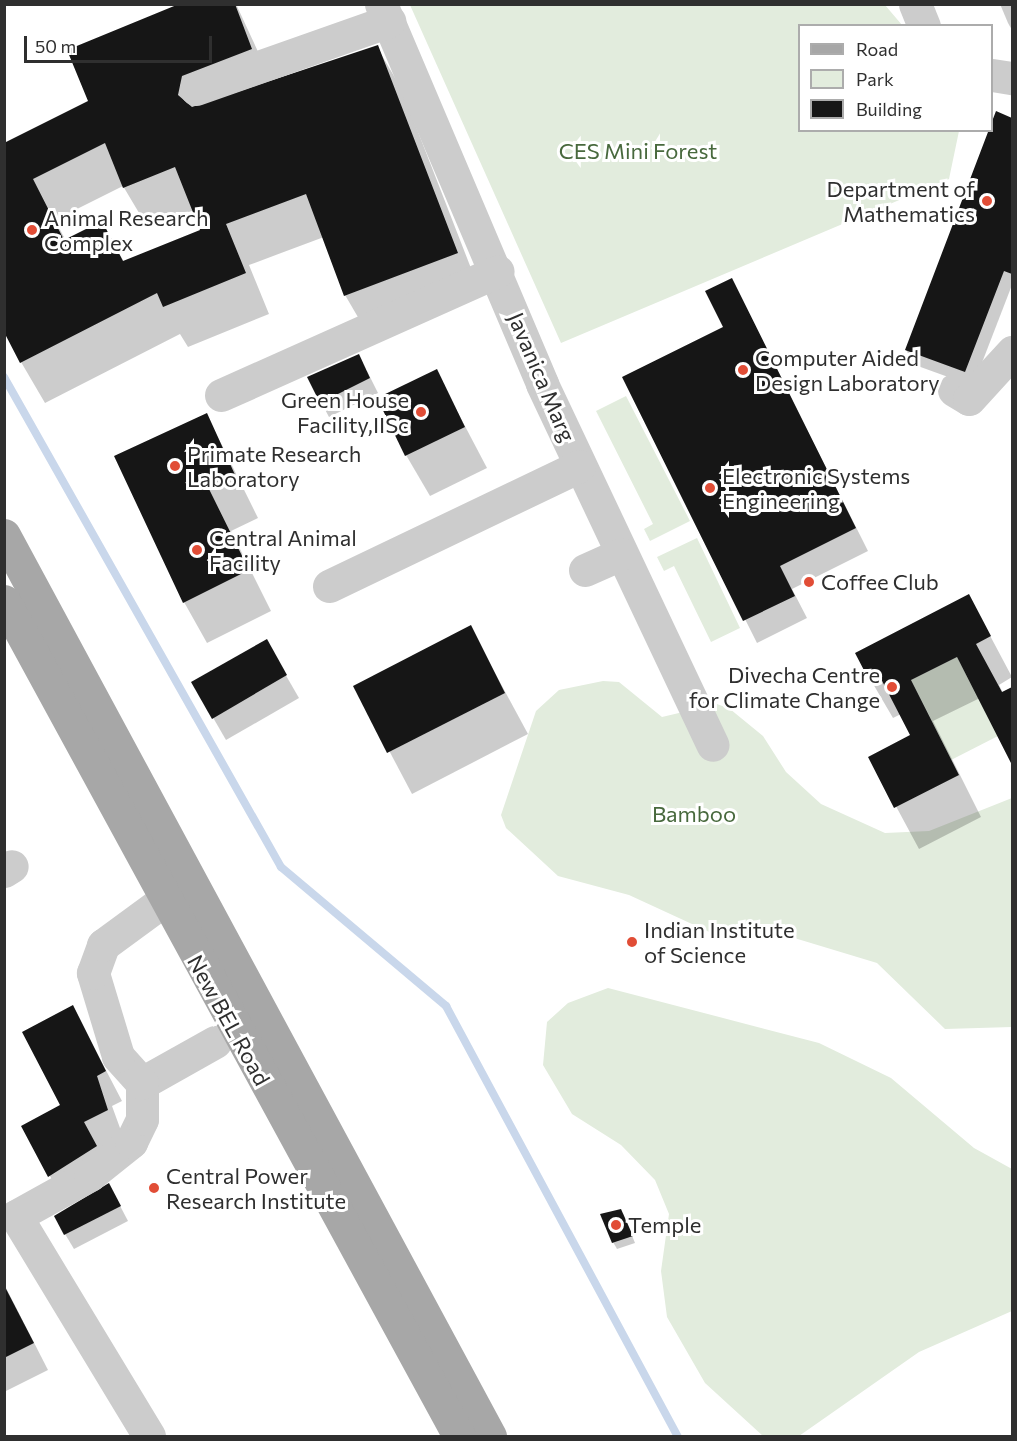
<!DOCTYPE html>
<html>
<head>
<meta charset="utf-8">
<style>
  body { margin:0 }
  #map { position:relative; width:1017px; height:1441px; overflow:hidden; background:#fff; font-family:Commissioner,sans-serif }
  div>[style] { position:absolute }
  .green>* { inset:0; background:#e2ecdd }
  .shadow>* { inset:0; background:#0003 }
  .stream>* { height:8px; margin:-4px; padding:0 4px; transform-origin:4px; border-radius:4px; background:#c9d7eb }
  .building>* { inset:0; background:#161616 }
  .minor>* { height:33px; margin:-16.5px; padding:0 16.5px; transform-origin:16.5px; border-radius:16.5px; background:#ccc }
  .major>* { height:33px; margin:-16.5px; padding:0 16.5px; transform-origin:16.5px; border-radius:16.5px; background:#a7a7a7 }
  .dots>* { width:16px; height:16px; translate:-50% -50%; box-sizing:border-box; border:3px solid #fff; border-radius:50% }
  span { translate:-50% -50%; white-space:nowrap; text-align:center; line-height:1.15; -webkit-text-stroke:6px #fff; paint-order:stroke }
  .park-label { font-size:22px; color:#48693d }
  .poi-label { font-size:22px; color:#2f2f2f }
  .right { translate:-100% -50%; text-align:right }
  .left { translate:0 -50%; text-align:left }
  .street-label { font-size:22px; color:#2f2f2f }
  .frame { position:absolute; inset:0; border:6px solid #2f2f2f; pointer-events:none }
  .legend { position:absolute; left:798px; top:24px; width:195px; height:108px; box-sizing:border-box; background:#fff; border:2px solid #acacac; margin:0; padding:8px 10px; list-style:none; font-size:18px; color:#2f2f2f }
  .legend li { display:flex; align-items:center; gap:12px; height:30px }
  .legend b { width:30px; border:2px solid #acacac }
  .scale { position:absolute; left:24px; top:36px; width:188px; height:27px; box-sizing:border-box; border:3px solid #2f2f2f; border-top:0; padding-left:8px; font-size:18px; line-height:21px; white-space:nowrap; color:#2f2f2f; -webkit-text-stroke:4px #fff; paint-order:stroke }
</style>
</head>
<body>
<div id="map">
  <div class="green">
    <i style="clip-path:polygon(410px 5px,885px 5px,902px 25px,800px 26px,800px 130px,959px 131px,949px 179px,561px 343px)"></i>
    <i style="clip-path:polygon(626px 396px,690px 521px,650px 541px,644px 529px,653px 524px,596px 411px)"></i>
    <i style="clip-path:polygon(697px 538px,740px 628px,711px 642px,674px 566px,664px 571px,657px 557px)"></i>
    <i style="clip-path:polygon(957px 657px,998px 736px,951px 760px,911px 680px)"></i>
    <i style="clip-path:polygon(603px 681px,619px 682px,662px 717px,717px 704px,730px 709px,763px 736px,786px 772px,821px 804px,885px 833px,929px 831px,1012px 798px,1012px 1027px,945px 1029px,877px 963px,791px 937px,718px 936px,629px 895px,558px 876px,506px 828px,501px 815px,536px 711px,559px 690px)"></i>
    <i style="clip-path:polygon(608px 988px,819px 1043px,891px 1078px,974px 1148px,1012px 1169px,1012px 1311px,919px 1352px,799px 1436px,763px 1436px,705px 1383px,667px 1317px,661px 1271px,669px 1214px,655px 1180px,621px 1145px,572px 1114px,543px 1065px,547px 1022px,568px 1003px)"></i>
  </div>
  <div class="shadow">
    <i style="clip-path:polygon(evenodd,183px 4px,236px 4px,272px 82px,377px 47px,401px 88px,481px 294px,369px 336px,345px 295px,324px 237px,249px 265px,269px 314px,188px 347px,180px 334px,45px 403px,21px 362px,4px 144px,90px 101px,183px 4px,123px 186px,148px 228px,194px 210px,202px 231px,124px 262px,102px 223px,66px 241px,55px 220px,123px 186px)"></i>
    <i style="clip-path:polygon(1000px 4px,1012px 4px,1012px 30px,1008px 23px)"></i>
    <i style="clip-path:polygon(997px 113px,1012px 119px,1012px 285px,973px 386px,915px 365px,906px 350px)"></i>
    <i style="clip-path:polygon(732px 280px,868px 551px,792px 589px,807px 618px,757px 643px,624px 378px,725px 328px)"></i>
    <i style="clip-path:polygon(367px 371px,378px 393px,329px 417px,321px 402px)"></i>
    <i style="clip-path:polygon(436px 371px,487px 468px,430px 496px,406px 455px)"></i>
    <i style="clip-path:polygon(207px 415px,258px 518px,231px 531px,271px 611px,207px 643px,184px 602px)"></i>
    <i style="clip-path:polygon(969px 596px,1012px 677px,999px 685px,1003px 693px,1012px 688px,1012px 761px,980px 698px,933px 721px,981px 817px,919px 849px,870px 758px,912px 736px,901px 714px,893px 718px,869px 677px)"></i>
    <i style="clip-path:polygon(470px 627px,528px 734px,412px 794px,355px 686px)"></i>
    <i style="clip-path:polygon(266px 641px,299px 698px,226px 740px,193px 683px)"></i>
    <i style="clip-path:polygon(73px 1007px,122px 1101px,112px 1106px,124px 1139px,66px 1205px,50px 1176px)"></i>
    <i style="clip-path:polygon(117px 1200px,128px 1221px,74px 1249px,65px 1234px)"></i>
    <i style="clip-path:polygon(625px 1218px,635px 1243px,617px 1249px,613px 1242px)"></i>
    <i style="clip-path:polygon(4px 1284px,48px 1370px,4px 1392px)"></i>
  </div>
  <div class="stream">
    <i style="left:4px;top:377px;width:563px;rotate:60.52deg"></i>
    <i style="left:281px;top:867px;width:216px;rotate:40.1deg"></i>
    <i style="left:446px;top:1006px;width:489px;rotate:61.7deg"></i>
  </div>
  <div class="building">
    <i style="clip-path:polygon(evenodd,179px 4px,235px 4px,252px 49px,182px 76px,178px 95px,192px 107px,378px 45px,458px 253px,344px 296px,306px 194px,226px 224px,246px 273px,163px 307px,157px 293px,20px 363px,4px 332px,4px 143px,88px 101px,67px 50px,179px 4px,105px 143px,123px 188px,175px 167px,200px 230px,123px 261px,102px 221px,64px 240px,33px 179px,105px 143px)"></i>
    <i style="clip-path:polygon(996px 111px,1012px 118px,1012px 274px,1004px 271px,965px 372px,905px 350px)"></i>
    <i style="clip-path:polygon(732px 278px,856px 528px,780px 566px,795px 596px,743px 621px,622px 377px,723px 327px,705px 291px)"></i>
    <i style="clip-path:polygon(359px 354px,370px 378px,320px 403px,307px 377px)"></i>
    <i style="clip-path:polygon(437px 369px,465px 427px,405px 456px,377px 398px)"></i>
    <i style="clip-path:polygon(207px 413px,236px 477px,209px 489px,249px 570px,183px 603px,114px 456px)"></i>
    <i style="clip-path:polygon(969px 594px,991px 636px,976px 644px,1002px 692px,1012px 687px,1012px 765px,957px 657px,911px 680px,959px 775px,894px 808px,868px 757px,910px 735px,878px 673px,868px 678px,855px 653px)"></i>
    <i style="clip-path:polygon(471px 625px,505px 693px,387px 753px,353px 686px)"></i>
    <i style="clip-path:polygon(267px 639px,287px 675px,212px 719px,191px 682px)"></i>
    <i style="clip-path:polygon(73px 1005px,106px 1071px,97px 1076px,108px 1110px,84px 1122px,97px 1146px,48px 1177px,21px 1126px,60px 1105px,22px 1032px)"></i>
    <i style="clip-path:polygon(109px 1183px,121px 1206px,64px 1235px,54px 1216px)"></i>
    <i style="clip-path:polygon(621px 1209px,633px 1236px,612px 1243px,600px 1214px)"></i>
    <i style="clip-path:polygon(4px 1285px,34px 1343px,4px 1358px)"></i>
  </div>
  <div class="minor">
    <i style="left:381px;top:4px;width:413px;rotate:67deg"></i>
    <i style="left:542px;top:384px;width:399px;rotate:64.7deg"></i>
    <i style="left:915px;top:4px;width:24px;rotate:68deg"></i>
    <i style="left:992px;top:75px;width:20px;rotate:9deg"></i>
    <i style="left:196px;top:89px;width:205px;rotate:-19.4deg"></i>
    <i style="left:954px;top:390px;width:17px;rotate:31deg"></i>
    <i style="left:969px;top:399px;width:64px;rotate:-47.5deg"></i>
    <i style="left:221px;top:395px;width:303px;rotate:-24.1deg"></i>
    <i style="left:585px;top:570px;width:39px;rotate:-24deg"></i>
    <i style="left:329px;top:586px;width:277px;rotate:-25.6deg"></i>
    <i style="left:4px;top:871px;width:9px;rotate:-32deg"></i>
    <i style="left:142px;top:1083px;width:84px;rotate:-29.3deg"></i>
    <i style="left:149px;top:1436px;width:257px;rotate:-121.2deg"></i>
    <i style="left:16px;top:1216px;width:85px;rotate:-29deg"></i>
    <i style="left:90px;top:1175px;width:53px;rotate:-38.8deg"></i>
    <i style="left:131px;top:1142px;width:25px;rotate:-64deg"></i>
    <i style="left:142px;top:1119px;width:36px;rotate:-90deg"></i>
    <i style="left:142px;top:1083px;width:36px;rotate:-132deg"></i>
    <i style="left:118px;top:1056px;width:87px;rotate:-106.8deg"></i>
    <i style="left:93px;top:973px;width:30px;rotate:-70deg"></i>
    <i style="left:103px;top:945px;width:74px;rotate:-36.3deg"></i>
  </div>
  <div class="major">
    <i style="left:4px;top:535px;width:1024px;rotate:61.66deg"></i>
    <i style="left:4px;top:601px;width:951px;rotate:61.41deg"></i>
  </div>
  <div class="dots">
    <i style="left:987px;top:201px;background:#e14d36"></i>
    <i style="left:32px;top:230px;background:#e14d36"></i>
    <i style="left:743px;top:370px;background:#e14d36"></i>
    <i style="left:421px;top:412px;background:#e14d36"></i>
    <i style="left:175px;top:466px;background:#e14d36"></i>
    <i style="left:710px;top:488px;background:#e14d36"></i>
    <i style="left:197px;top:550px;background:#e14d36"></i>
    <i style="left:809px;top:582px;background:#e14d36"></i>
    <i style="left:892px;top:687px;background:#e14d36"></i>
    <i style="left:632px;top:942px;background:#e14d36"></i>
    <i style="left:154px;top:1188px;background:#e14d36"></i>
    <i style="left:616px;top:1225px;background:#e14d36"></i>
  </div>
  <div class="park-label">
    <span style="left:638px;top:151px">CES Mini Forest</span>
    <span style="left:694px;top:814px">Bamboo</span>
  </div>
  <div class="poi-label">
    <span class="right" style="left:975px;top:201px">Department of<br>Mathematics</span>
    <span class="left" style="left:44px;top:230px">Animal Research<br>Complex</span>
    <span class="left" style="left:755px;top:370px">Computer Aided<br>Design Laboratory</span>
    <span class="right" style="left:409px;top:412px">Green House<br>Facility,IISc</span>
    <span class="left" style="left:187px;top:466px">Primate Research<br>Laboratory</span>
    <span class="left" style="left:722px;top:488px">Electronic Systems<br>Engineering</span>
    <span class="left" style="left:209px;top:550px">Central Animal<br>Facility</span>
    <span class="left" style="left:821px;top:582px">Coffee Club</span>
    <span class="right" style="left:880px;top:687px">Divecha Centre<br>for Climate Change</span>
    <span class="left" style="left:644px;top:942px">Indian Institute<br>of Science</span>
    <span class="left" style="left:166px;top:1188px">Central Power<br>Research Institute</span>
    <span class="left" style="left:628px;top:1225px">Temple</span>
  </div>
  <div class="street-label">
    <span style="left:542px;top:377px;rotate:67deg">Javanica Marg</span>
    <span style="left:229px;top:1020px;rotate:61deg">New BEL Road</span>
  </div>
  <div class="frame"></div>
  <ul class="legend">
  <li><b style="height:8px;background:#a7a7a7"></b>Road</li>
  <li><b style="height:16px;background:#e2ecdd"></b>Park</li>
  <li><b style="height:16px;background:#161616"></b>Building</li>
  </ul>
  <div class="scale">50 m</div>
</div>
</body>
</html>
